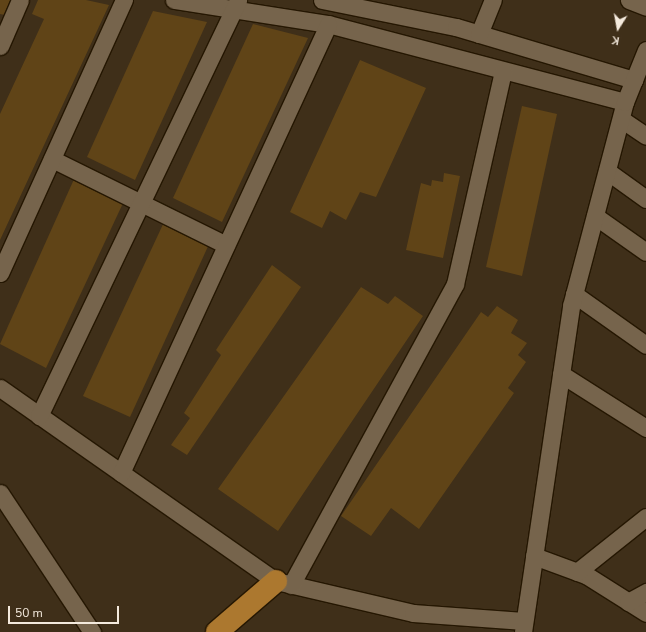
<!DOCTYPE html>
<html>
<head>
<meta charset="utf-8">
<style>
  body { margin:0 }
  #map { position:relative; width:646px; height:632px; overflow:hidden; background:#3f2f19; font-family:"Nunito Sans",sans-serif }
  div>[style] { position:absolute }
  .building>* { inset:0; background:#604417 }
  .roads { filter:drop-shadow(1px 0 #251702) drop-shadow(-1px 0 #251702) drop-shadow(0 1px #251702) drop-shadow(0 -1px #251702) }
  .minor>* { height:17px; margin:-8.5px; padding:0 8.5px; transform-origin:8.5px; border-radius:8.5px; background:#76644c }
  .major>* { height:22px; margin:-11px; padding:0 11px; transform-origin:11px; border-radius:11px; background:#ac782f }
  span { translate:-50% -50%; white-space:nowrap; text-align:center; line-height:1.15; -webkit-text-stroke:4px #3f2f19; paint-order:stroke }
  .north { position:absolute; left:598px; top:8px; width:40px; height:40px; -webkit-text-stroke:3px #3f2f19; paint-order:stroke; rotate:191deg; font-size:11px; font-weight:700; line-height:16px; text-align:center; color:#f4eadd }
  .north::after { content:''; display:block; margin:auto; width:14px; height:18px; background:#f4eadd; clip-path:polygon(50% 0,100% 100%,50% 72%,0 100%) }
  .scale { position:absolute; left:8px; top:606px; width:111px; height:18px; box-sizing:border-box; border:2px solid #f4eadd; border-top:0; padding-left:5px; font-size:12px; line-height:14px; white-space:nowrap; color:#f4eadd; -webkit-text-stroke:3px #3f2f19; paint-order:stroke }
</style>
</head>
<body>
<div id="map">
  <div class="building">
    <i style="clip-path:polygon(0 0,12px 0,5px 15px,0 14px)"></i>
    <i style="clip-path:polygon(38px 0,86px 0,109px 5px,0 240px,0 114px,44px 19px,32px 14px)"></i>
    <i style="clip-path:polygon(153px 11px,207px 22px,135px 180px,87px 157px)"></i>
    <i style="clip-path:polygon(253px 24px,308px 38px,222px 222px,173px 198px)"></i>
    <i style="clip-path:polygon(360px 60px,426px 88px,376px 197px,360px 192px,346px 220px,330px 211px,322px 228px,290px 212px)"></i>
    <i style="clip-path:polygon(522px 106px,557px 114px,522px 276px,486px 267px)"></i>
    <i style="clip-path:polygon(444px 173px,460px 176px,443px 258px,406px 250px,421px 183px,431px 186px,432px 180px,443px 182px)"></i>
    <i style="clip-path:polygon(75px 177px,124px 201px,46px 368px,0 344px)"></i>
    <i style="clip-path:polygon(165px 220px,210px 242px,130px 417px,83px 396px)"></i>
    <i style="clip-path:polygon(272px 265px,301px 287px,187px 455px,171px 445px,190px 418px,184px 413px,221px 355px,216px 350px)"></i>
    <i style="clip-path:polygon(361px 287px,388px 304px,395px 296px,423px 316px,278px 531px,218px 489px)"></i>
    <i style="clip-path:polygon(497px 306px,518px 320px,511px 333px,527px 343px,518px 355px,526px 362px,508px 388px,514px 393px,419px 529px,391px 508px,371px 536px,341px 516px,481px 312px,488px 317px)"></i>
  </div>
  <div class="roads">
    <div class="minor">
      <i style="left:174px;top:0;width:156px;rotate:8.9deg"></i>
      <i style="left:328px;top:24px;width:307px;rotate:14.7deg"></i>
      <i style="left:322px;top:0;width:137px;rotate:11.4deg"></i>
      <i style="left:456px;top:27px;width:186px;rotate:16.6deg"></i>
      <i style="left:629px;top:0;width:18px;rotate:22deg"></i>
      <i style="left:479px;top:34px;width:37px;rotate:-68deg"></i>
      <i style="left:0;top:46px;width:50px;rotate:-66.5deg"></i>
      <i style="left:621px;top:119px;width:30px;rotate:34deg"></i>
      <i style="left:52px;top:159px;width:194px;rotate:26.3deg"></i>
      <i style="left:607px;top:171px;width:48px;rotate:35.7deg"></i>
      <i style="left:595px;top:216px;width:62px;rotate:35.2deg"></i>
      <i style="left:0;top:273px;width:300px;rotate:-65.6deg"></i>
      <i style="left:574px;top:294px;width:88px;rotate:35.3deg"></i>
      <i style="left:561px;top:374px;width:101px;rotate:32.4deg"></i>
      <i style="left:0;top:388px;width:337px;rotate:35deg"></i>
      <i style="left:276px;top:581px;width:141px;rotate:13.1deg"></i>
      <i style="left:413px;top:613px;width:111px;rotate:4.1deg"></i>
      <i style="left:39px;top:416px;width:461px;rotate:-64.4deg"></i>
      <i style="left:121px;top:473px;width:494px;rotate:-65.2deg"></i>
      <i style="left:0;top:493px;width:167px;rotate:56.5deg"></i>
      <i style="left:534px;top:556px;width:55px;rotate:20.1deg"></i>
      <i style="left:586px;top:575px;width:71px;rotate:32.3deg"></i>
      <i style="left:577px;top:572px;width:88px;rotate:-38.6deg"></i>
      <i style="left:291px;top:585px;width:343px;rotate:-61.4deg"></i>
      <i style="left:455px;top:284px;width:218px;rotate:-77.3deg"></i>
      <i style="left:628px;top:602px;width:21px;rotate:-29deg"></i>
      <i style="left:523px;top:632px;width:330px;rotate:-81.6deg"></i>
      <i style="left:571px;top:306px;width:211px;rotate:-75.2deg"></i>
      <i style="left:625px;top:102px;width:56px;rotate:-68deg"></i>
    </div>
    <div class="major">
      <i style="left:217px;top:632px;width:78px;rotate:-40.8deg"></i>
    </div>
  </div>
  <div class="north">K</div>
  <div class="scale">50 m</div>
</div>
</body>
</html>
